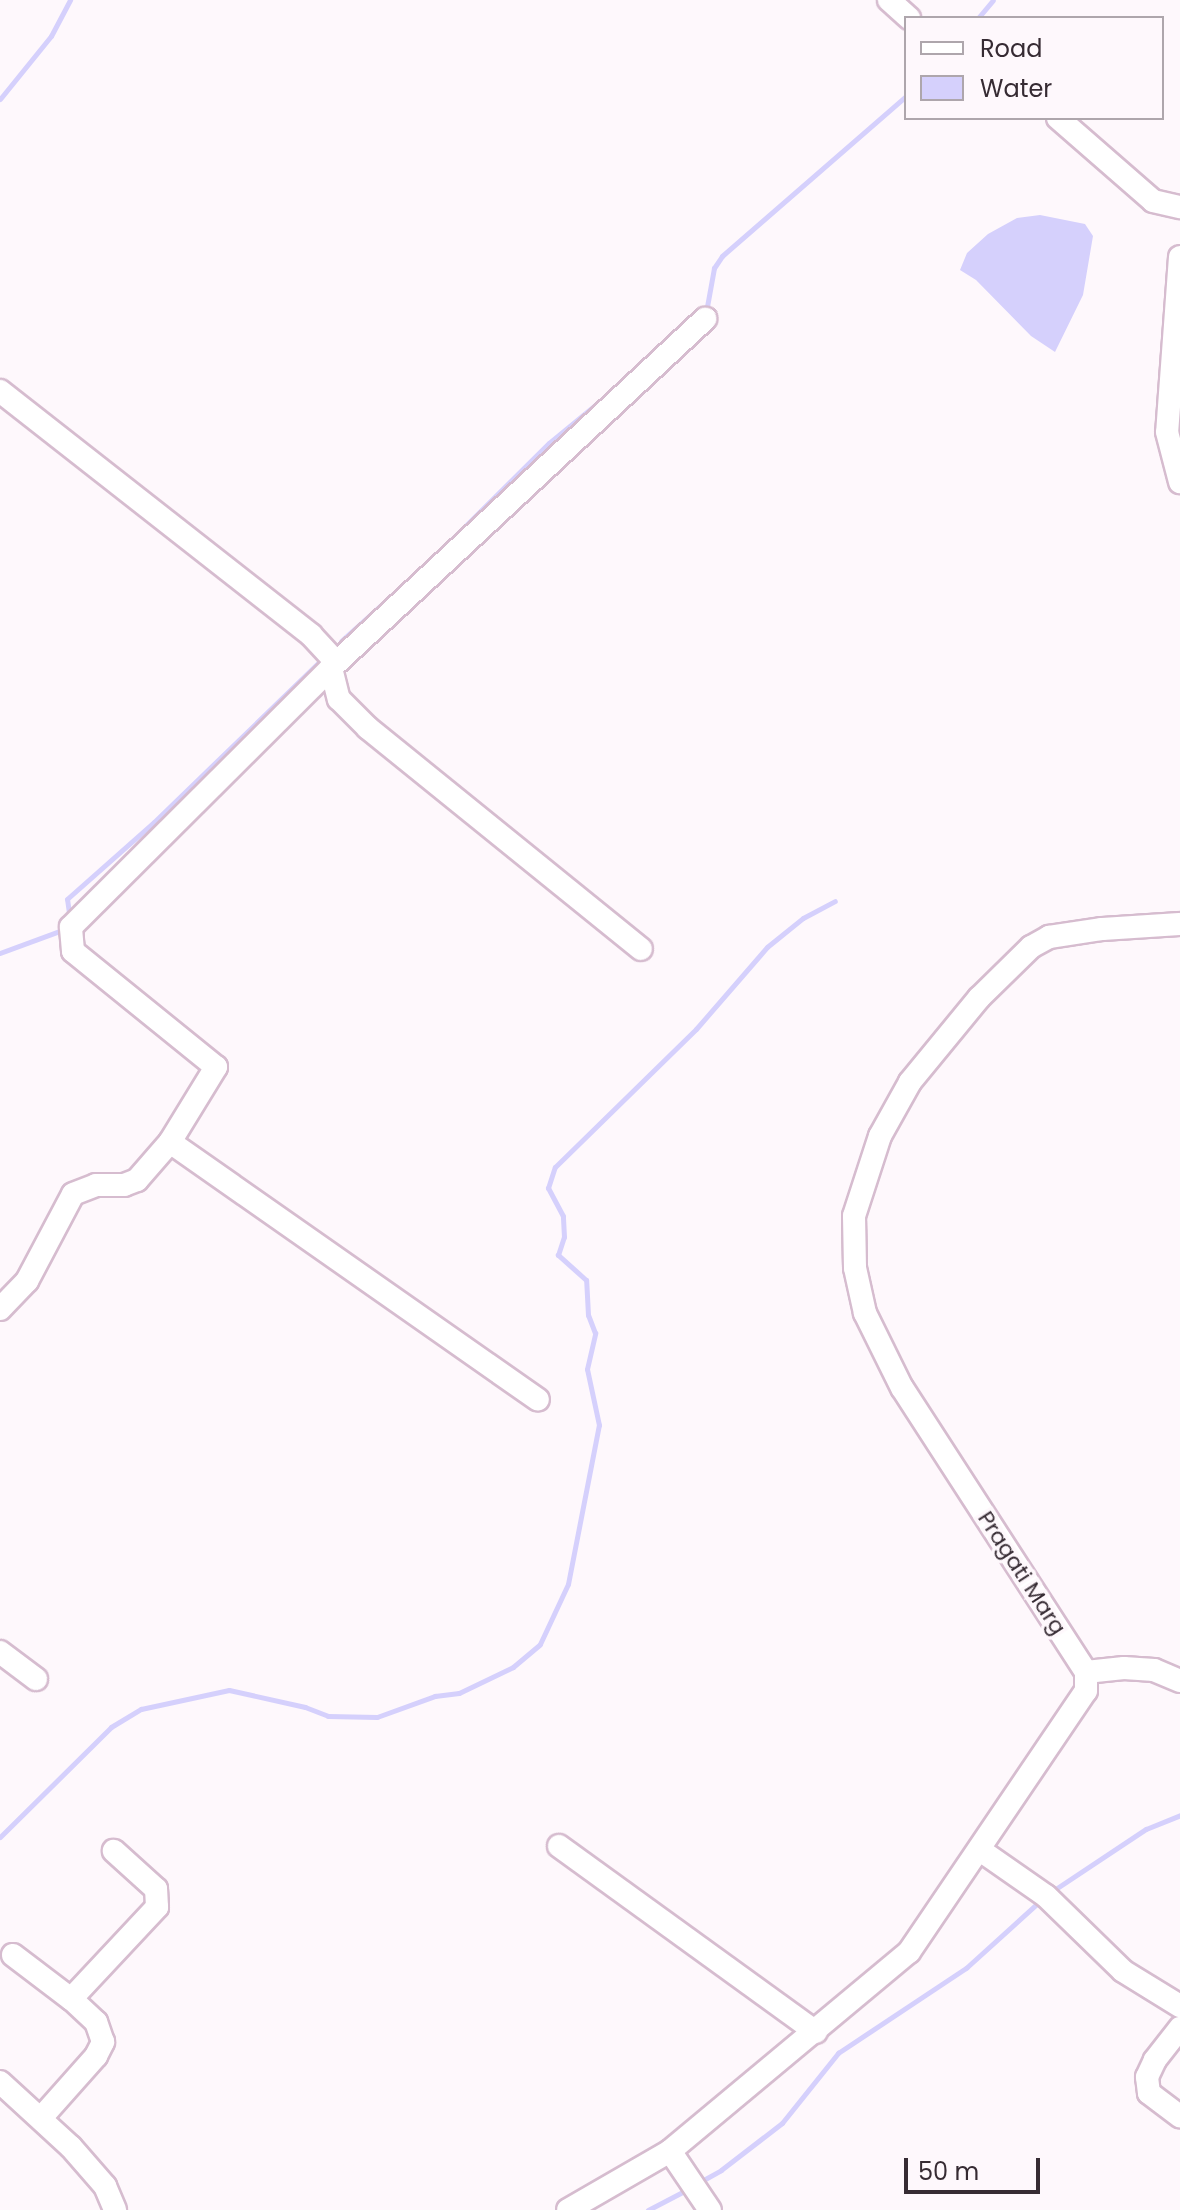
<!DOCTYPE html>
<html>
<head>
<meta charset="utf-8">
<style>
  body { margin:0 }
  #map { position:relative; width:1180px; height:2210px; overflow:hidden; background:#fef8fc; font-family:Poppins,sans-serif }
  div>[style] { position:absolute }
  .water>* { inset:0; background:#d5d0fc }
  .stream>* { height:5px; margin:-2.5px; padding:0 2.5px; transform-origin:2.5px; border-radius:2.5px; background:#d5d0fc }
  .roads { filter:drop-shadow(2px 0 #d6bccf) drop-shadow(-2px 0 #d6bccf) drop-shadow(0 2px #d6bccf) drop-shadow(0 -2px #d6bccf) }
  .minor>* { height:22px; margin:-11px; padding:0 11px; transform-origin:11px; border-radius:11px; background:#fff }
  span { translate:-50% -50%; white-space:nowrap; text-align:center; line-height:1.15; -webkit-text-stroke:7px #fef8fc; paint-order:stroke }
  .street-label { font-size:22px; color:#362b33 }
  .legend { position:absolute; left:904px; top:16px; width:260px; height:104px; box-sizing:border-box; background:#fef8fc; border:2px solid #aea6ac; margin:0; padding:10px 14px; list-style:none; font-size:24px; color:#362b33 }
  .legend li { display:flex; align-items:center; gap:16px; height:40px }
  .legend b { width:40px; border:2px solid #aea6ac }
  .scale { position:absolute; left:904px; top:2158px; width:136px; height:36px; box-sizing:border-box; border:4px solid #362b33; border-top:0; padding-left:10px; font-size:24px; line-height:28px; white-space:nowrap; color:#362b33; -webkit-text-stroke:6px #fef8fc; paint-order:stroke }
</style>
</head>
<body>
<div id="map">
  <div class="water">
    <i style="clip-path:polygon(1040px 215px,1085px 224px,1093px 236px,1083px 295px,1055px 352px,1031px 336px,976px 280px,960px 270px,967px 253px,988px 234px,1017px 218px)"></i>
  </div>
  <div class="stream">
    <i style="left:978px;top:18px;width:23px;rotate:-50deg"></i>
    <i style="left:0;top:99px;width:81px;rotate:-51deg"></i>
    <i style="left:51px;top:36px;width:41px;rotate:-62.2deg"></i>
    <i style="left:706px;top:312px;width:45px;rotate:-79.7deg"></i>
    <i style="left:714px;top:268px;width:14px;rotate:-56deg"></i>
    <i style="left:722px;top:256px;width:244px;rotate:-41deg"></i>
    <i style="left:341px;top:641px;width:121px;rotate:-42deg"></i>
    <i style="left:431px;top:560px;width:166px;rotate:-44.8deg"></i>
    <i style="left:549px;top:443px;width:87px;rotate:-39.4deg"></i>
    <i style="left:70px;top:920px;width:21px;rotate:-98deg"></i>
    <i style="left:67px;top:899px;width:116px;rotate:-41.5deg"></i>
    <i style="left:154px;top:822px;width:237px;rotate:-44.1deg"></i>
    <i style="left:0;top:953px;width:69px;rotate:-20.3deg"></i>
    <i style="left:0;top:1837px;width:156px;rotate:-44.7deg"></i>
    <i style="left:111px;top:1727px;width:35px;rotate:-31deg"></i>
    <i style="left:141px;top:1709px;width:90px;rotate:-12.2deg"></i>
    <i style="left:229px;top:1690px;width:78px;rotate:12.6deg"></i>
    <i style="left:305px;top:1707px;width:25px;rotate:21deg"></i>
    <i style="left:328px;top:1716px;width:49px;rotate:1.2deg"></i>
    <i style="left:377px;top:1717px;width:62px;rotate:-19.9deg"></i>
    <i style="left:435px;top:1696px;width:24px;rotate:-7deg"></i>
    <i style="left:459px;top:1693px;width:60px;rotate:-25.7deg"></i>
    <i style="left:513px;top:1667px;width:35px;rotate:-40deg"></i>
    <i style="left:540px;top:1644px;width:66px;rotate:-65deg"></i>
    <i style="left:568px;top:1584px;width:162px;rotate:-79deg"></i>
    <i style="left:599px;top:1425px;width:57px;rotate:-102.1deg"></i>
    <i style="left:587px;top:1369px;width:37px;rotate:-77deg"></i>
    <i style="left:595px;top:1333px;width:19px;rotate:-111deg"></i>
    <i style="left:588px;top:1315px;width:35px;rotate:-93deg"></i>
    <i style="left:586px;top:1280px;width:38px;rotate:-138deg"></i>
    <i style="left:558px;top:1255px;width:19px;rotate:-72deg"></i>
    <i style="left:564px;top:1237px;width:21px;rotate:-93deg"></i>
    <i style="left:563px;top:1216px;width:32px;rotate:-118deg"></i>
    <i style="left:548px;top:1188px;width:22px;rotate:-72deg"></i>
    <i style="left:555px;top:1167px;width:197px;rotate:-44.4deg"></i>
    <i style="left:696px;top:1029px;width:108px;rotate:-49.1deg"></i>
    <i style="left:767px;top:947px;width:46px;rotate:-38.9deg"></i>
    <i style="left:803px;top:918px;width:36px;rotate:-28deg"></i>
    <i style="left:1051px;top:1892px;width:114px;rotate:-33.6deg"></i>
    <i style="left:1146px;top:1829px;width:37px;rotate:-22deg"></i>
    <i style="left:698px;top:2183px;width:26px;rotate:-29deg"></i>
    <i style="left:721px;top:2170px;width:77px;rotate:-37.6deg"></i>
    <i style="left:782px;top:2123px;width:90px;rotate:-51.3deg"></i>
    <i style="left:838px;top:2053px;width:154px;rotate:-33.6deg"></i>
    <i style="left:966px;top:1968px;width:100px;rotate:-42.2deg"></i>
    <i style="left:648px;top:2210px;width:47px;rotate:-27.6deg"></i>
  </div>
  <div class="roads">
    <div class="minor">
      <i style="left:889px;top:0;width:27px;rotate:42deg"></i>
      <i style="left:1058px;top:118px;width:126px;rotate:41.1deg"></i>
      <i style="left:1153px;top:201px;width:28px;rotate:13deg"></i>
      <i style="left:1180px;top:257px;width:175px;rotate:94.2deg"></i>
      <i style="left:1167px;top:432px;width:52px;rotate:75.4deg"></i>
      <i style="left:0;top:391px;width:395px;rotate:38.1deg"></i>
      <i style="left:311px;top:635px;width:33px;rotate:47deg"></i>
      <i style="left:333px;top:659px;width:9px;rotate:103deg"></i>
      <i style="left:331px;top:668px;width:32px;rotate:76deg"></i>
      <i style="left:339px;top:699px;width:41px;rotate:45deg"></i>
      <i style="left:368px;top:728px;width:351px;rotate:39deg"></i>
      <i style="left:170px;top:1142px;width:88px;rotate:-58.5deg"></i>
      <i style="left:216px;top:1067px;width:184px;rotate:-141deg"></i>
      <i style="left:73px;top:951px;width:24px;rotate:-95deg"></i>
      <i style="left:71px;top:927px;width:367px;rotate:-44.9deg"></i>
      <i style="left:331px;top:668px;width:512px;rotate:-43.02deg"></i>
      <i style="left:0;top:1309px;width:39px;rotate:-46deg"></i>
      <i style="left:27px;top:1281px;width:98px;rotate:-62.1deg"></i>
      <i style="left:73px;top:1194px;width:25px;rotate:-21deg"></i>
      <i style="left:96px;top:1185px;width:28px"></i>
      <i style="left:124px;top:1185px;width:14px;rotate:-21deg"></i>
      <i style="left:137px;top:1180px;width:50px;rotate:-49deg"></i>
      <i style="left:170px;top:1142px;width:449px;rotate:35deg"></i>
      <i style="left:0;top:1652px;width:45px;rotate:36.9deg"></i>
      <i style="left:1086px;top:1672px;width:38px;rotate:-6deg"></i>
      <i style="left:1124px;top:1668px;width:30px;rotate:4deg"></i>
      <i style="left:1154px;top:1670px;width:28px;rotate:23deg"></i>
      <i style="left:559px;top:1846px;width:317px;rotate:35.9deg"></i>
      <i style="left:980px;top:1850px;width:80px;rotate:34.9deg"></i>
      <i style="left:1046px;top:1896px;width:107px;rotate:44.2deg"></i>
      <i style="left:1123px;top:1971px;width:67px;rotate:31.6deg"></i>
      <i style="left:13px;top:1955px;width:74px;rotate:37.3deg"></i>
      <i style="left:1180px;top:2028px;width:41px;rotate:128deg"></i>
      <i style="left:1155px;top:2060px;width:19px;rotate:115deg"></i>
      <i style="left:1147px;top:2077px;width:16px;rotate:83deg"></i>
      <i style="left:1149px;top:2093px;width:39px;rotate:37deg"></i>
      <i style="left:0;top:2082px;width:96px;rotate:42.5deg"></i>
      <i style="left:71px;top:2147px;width:52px;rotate:48.9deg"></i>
      <i style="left:105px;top:2186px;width:26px;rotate:67deg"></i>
      <i style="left:41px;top:2118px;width:83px;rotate:-48.4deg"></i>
      <i style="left:96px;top:2056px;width:16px;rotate:-63deg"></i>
      <i style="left:103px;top:2042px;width:21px;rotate:-109deg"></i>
      <i style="left:96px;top:2022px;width:34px;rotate:-137deg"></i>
      <i style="left:71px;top:1999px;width:126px;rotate:-46.9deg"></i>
      <i style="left:157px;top:1907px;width:18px;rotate:-93deg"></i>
      <i style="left:156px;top:1889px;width:57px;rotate:-137.9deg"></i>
      <i style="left:670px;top:2151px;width:71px;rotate:55.9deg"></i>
      <i style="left:568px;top:2210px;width:118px;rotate:-30deg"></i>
      <i style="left:670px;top:2151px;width:311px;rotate:-39.8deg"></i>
      <i style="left:909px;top:1952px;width:315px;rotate:-55.9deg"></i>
      <i style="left:1086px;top:1691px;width:19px;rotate:-90deg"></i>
      <i style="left:1086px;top:1672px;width:338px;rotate:-122.9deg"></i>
      <i style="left:902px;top:1388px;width:84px;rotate:-116.3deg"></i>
      <i style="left:865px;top:1313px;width:46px;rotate:-102.5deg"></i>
      <i style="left:855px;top:1268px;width:52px;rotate:-91.1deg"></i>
      <i style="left:854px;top:1216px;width:84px;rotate:-72deg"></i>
      <i style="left:880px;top:1136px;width:62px;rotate:-60.9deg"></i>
      <i style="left:910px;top:1082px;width:109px;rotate:-50.6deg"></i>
      <i style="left:979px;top:998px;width:73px;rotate:-44.4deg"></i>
      <i style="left:1031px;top:947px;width:21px;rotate:-29deg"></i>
      <i style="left:1049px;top:937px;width:54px;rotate:-8.6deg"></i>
      <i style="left:1102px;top:929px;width:78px;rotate:-3.7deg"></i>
    </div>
  </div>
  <div class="street-label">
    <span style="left:1022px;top:1573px;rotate:57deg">Pragati Marg</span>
  </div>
  <ul class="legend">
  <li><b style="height:10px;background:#fff"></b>Road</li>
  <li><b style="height:22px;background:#d5d0fc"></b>Water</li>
  </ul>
  <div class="scale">50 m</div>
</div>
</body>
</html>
